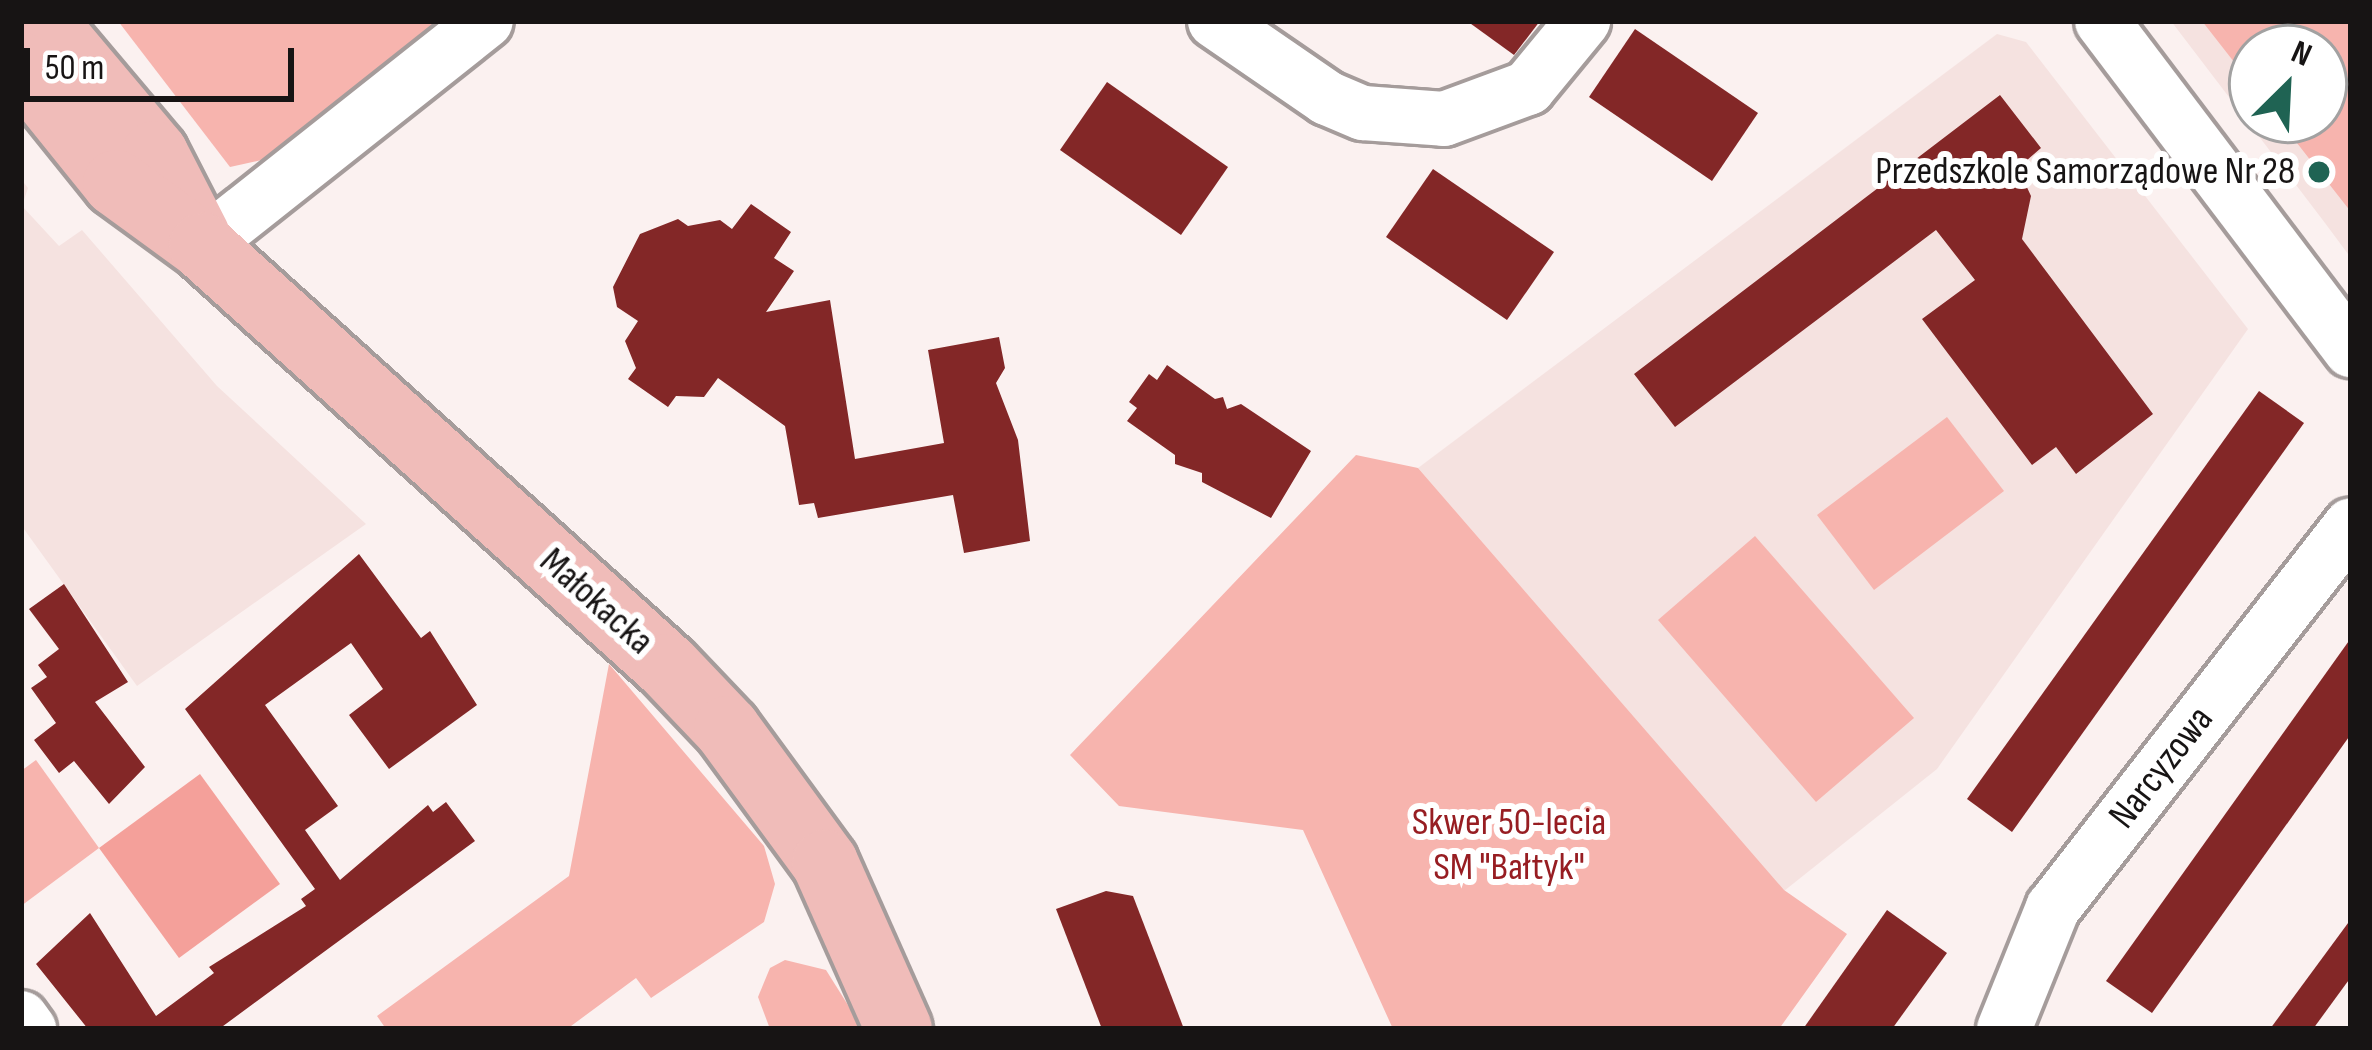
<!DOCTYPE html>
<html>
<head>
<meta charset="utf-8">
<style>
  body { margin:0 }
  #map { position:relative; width:2372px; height:1050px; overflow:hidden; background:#fbf1f0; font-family:"Sofia Sans Condensed",sans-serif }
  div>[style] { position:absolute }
  .built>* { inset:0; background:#f5e2e0 }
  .green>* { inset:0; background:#f7b4ae }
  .forest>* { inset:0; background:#f4a09a }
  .building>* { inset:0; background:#832727 }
  .roads { filter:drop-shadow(3px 0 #a59c9b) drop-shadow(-3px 0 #a59c9b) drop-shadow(0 3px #a59c9b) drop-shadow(0 -3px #a59c9b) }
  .minor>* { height:54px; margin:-27px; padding:0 27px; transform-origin:27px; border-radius:27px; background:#fff }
  .major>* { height:66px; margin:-33px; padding:0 33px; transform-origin:33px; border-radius:33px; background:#f0bcb9 }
  .dots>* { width:33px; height:33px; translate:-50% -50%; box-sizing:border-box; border:6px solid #fff; border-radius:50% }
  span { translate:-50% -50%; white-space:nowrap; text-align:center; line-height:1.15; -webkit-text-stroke:12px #fff; paint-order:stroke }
  .poi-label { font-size:39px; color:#171414 }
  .right { translate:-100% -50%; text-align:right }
  .street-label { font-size:39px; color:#171414 }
  .park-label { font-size:39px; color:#971d22 }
  .frame { position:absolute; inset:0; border:24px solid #171414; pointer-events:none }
  .north { position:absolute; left:2228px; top:24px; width:120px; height:120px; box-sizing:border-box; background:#fff; border:3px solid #a2a1a1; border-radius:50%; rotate:24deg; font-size:33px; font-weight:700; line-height:48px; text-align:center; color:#171414 }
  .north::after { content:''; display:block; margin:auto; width:42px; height:54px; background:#1f6353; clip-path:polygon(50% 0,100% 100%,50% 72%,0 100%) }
  .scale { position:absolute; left:24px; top:48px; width:270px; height:54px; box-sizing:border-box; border:6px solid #171414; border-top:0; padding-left:15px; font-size:36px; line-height:42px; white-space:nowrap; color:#171414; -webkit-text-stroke:9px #fff; paint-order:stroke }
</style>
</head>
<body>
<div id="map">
  <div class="built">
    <i style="clip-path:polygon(evenodd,2171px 21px,2351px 21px,2351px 258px,2325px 223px,2171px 21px,2252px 48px,2324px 48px,2324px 120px,2252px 120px,2252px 48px)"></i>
    <i style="clip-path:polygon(1997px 34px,2026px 42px,2248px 329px,1937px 769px,1784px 891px,1418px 468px)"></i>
    <i style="clip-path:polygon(21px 179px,28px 188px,22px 206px,59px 246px,82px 230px,217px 386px,366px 524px,137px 686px,21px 525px)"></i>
  </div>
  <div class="green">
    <i style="clip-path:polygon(118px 21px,439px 21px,266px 159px,230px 167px)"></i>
    <i style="clip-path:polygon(2202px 21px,2351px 21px,2351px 212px,2279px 120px,2324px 120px,2324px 48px,2252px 48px,2252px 85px)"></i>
    <i style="clip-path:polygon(1947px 417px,2004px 491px,1874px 590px,1817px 515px)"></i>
    <i style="clip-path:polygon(1356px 455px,1418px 468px,1784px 890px,1847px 934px,1779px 1029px,1393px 1029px,1303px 830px,1119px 806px,1070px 755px)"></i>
    <i style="clip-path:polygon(1755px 536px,1914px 718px,1816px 802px,1658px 620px)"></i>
    <i style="clip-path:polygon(609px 664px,764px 846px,775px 884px,764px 922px,651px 998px,636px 978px,567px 1029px,386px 1029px,377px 1016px,569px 876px)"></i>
    <i style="clip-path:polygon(36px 760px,99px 848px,21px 906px,21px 771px)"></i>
    <i style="clip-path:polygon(785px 960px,826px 970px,863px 1029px,770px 1029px,758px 997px,770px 968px)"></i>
  </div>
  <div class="forest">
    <i style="clip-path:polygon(200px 774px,280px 884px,179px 958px,99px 848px)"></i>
  </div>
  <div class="building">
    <i style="clip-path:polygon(1467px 21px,1540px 21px,1514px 55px)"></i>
    <i style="clip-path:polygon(1635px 29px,1758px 113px,1712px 181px,1589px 97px)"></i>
    <i style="clip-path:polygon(1107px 82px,1228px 167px,1181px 235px,1060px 150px)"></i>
    <i style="clip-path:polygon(2000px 95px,2041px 148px,2018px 168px,2031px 196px,2022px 239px,2153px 414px,2076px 474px,2056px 447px,2032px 465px,1922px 319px,1975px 280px,1936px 230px,1675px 427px,1634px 374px)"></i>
    <i style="clip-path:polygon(1433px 169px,1554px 252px,1507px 320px,1386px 237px)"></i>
    <i style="clip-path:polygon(751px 204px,791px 232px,774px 258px,794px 271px,766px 312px,830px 300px,855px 459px,944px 443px,928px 350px,999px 337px,1005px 368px,996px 383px,1018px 440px,1030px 541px,964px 553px,953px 495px,818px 518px,814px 503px,799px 505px,785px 426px,718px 378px,704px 397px,676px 396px,668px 407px,628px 379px,636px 368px,625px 341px,638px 321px,617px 307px,613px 287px,640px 234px,678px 219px,688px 226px,720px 220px,732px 229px)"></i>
    <i style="clip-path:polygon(1167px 365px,1215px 399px,1223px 397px,1227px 409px,1241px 404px,1311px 451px,1271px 518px,1202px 482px,1202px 473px,1175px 464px,1175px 455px,1127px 421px,1137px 408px,1129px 402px,1149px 374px,1157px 380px)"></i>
    <i style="clip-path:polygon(2259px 391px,2304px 423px,2012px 832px,1967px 799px)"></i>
    <i style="clip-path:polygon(359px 554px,421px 638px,430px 631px,477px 705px,389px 769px,349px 715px,383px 689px,351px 643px,265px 705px,338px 806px,305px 830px,340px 880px,428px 805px,433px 812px,446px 802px,475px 841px,219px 1029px,88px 1029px,36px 964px,90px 913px,156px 1016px,214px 973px,209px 967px,306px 906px,301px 899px,315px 889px,185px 709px)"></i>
    <i style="clip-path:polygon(64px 584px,128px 682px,95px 702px,145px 767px,109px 804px,74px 761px,59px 773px,34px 740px,56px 723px,31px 688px,47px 677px,38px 665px,59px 649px,29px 609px)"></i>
    <i style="clip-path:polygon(2351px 638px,2351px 734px,2152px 1013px,2106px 981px)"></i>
    <i style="clip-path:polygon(1106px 891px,1133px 896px,1184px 1029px,1102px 1029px,1056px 909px)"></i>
    <i style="clip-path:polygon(1887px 910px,1947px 953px,1892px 1029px,1803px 1029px)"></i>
    <i style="clip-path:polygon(2351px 919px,2351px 977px,2313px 1029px,2270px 1029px)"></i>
  </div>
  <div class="roads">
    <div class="minor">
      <i style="left:1215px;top:21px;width:136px;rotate:34.5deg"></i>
      <i style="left:1327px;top:98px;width:39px;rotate:23deg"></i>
      <i style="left:1363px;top:113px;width:81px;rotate:4.2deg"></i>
      <i style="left:1444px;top:119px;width:90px;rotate:-20.3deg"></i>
      <i style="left:1528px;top:88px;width:87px;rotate:-50.6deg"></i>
      <i style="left:2102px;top:21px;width:413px;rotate:52.9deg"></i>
      <i style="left:202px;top:246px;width:362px;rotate:-38.4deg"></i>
      <i style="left:21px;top:1018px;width:14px;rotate:54deg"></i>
      <i style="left:2004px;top:1029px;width:131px;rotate:-68deg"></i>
      <i style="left:2053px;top:908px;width:485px;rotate:-52.1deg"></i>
    </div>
    <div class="major">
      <i style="left:43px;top:21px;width:174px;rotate:49.9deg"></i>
      <i style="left:155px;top:154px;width:92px;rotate:62.9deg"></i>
      <i style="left:21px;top:65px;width:151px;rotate:51.2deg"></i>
      <i style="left:116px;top:183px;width:107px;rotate:36.2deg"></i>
      <i style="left:202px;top:246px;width:628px;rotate:42.1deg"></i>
      <i style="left:668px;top:667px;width:86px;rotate:46.4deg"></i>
      <i style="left:727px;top:729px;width:166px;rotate:53.8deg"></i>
      <i style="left:825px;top:863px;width:182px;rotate:66deg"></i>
    </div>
  </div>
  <div class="dots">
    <i style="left:2319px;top:172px;background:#1f6353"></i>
  </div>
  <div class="poi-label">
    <span class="right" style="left:2295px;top:172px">Przedszkole Samorządowe Nr 28</span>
  </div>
  <div class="street-label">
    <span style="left:596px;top:602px;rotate:42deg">Małokacka</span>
    <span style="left:2162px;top:768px;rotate:-52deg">Narcyzowa</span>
  </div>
  <div class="park-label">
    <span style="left:1509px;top:846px">Skwer 50-lecia<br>SM "Bałtyk"</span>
  </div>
  <div class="frame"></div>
  <div class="north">N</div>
  <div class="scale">50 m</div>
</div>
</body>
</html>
